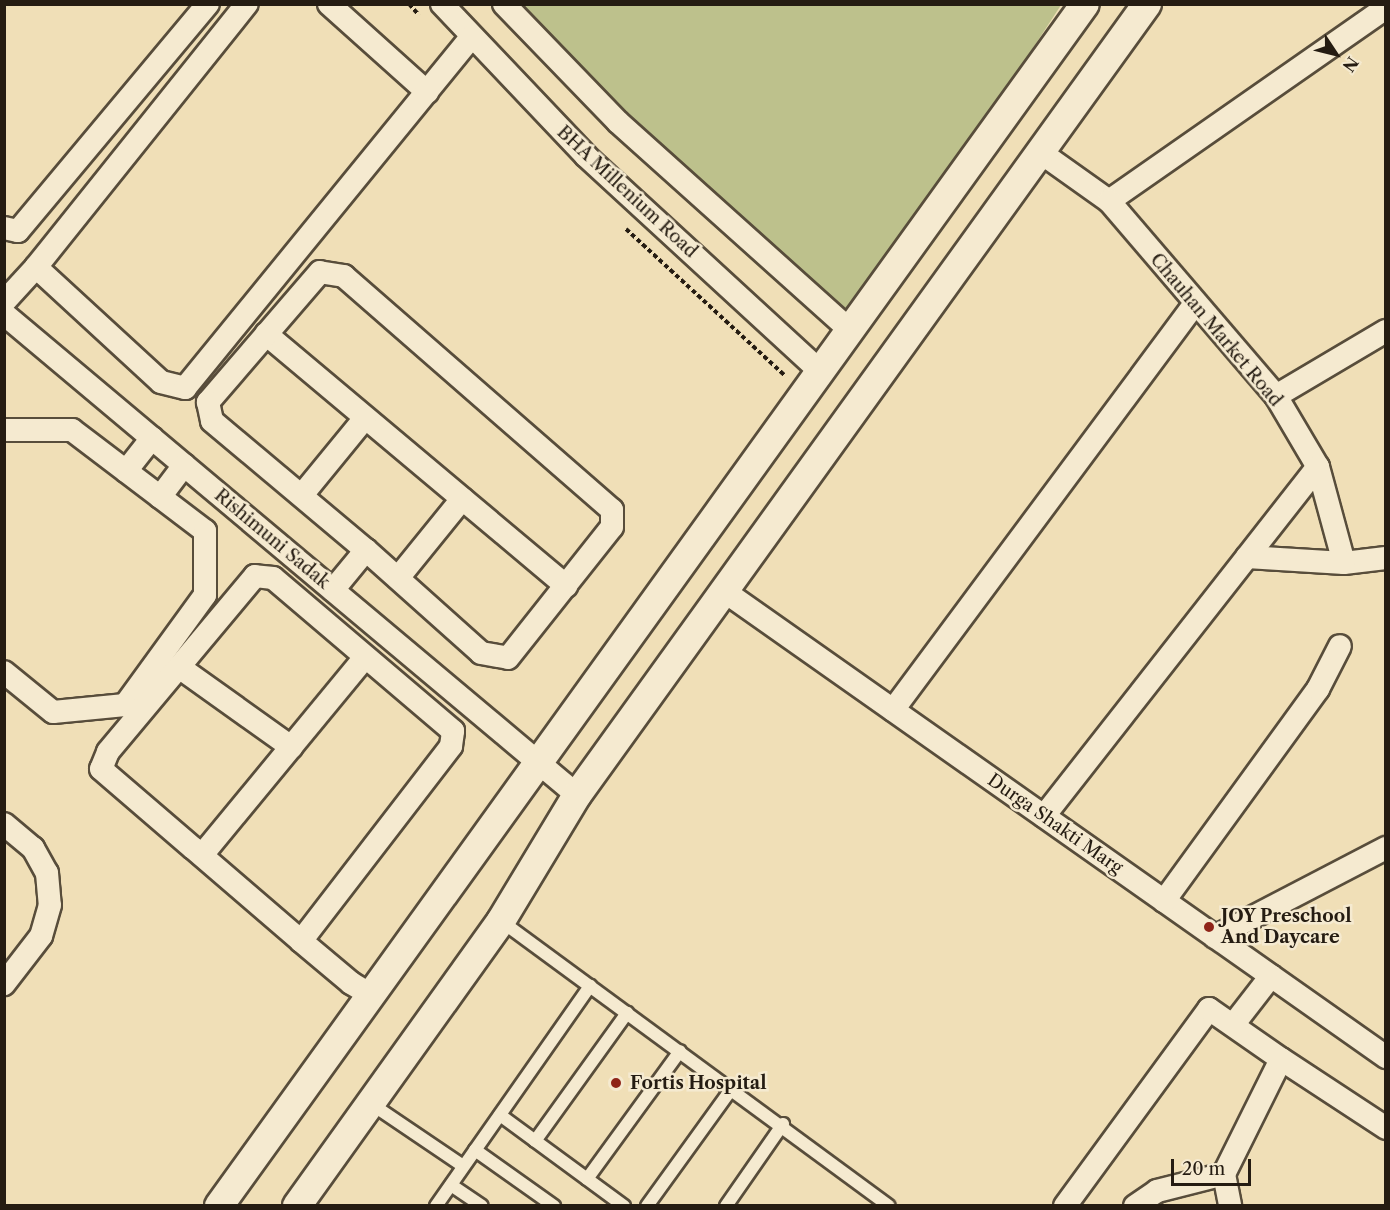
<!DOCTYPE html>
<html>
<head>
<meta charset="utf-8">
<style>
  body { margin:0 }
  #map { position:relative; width:1390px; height:1210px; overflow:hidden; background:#f0dfb7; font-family:"Libre Caslon Text",serif }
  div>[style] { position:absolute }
  .green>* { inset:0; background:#bdc18c }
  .path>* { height:4px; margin-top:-2px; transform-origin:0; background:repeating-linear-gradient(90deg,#251c12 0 4.5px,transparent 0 7.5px) }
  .roads { filter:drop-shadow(2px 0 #584d3b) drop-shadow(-2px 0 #584d3b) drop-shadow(0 2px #584d3b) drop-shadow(0 -2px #584d3b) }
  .service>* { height:12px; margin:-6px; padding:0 6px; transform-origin:6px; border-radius:6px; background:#f5ead0 }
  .minor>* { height:22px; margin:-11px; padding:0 11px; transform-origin:11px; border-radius:11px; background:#f5ead0 }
  .tertiary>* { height:28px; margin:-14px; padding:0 14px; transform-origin:14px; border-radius:14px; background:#f5ead0 }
  .dots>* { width:16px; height:16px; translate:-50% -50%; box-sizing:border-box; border:3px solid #f5ead0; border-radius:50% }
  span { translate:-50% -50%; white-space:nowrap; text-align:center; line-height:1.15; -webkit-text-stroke:5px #f5ead0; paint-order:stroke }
  .street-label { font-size:18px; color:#251c12 }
  .poi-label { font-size:18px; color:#251c12; font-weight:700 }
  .left { translate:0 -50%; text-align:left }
  .frame { position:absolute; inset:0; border:6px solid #251c12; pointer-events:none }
  .north { position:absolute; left:1306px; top:24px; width:60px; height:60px; -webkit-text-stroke:4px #f5ead0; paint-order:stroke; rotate:125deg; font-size:16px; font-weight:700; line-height:24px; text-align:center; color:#251c12 }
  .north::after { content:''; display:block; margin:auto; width:21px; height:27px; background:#251c12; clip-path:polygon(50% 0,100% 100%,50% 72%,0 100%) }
  .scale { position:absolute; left:1171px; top:1159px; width:80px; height:27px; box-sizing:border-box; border:3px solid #251c12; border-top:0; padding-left:8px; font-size:18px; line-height:21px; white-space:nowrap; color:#251c12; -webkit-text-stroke:4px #f5ead0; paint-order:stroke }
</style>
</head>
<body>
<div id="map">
  <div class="green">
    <i style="clip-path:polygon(504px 5px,1061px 5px,850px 330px)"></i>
  </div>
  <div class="path">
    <i style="left:409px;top:4px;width:15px;rotate:48deg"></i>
    <i style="left:626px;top:229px;width:215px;rotate:42.7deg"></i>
  </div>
  <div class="roads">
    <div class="service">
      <i style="left:501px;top:921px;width:481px;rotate:36.3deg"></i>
      <i style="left:370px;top:1103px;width:112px;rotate:34.1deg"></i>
      <i style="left:500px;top:1115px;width:154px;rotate:36.3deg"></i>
      <i style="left:535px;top:1141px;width:158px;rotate:-54.3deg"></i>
      <i style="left:475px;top:1150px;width:97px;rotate:35.3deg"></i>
      <i style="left:587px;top:1179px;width:158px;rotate:-54deg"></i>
      <i style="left:451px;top:1185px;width:37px;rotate:34deg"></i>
      <i style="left:436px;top:1206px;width:269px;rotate:-55deg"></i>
      <i style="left:647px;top:1206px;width:145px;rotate:-54.2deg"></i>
      <i style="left:726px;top:1206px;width:100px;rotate:-55.2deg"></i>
    </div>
    <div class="minor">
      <i style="left:329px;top:4px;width:132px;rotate:41.9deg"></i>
      <i style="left:442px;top:4px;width:209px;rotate:46.5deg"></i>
      <i style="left:586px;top:156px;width:319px;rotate:42.6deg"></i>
      <i style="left:504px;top:4px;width:164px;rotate:46deg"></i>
      <i style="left:618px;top:122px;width:312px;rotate:41.9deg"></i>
      <i style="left:1040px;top:152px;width:85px;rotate:35.4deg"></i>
      <i style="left:1109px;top:201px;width:338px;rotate:-34.9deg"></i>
      <i style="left:1109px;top:201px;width:257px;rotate:49.4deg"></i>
      <i style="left:1276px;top:396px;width:82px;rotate:59.4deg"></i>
      <i style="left:1318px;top:467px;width:99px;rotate:74.8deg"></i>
      <i style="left:1344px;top:563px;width:42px;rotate:-6.8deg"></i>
      <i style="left:4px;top:228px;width:14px;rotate:12deg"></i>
      <i style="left:18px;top:231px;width:296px;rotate:-50.1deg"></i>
      <i style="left:36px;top:267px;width:337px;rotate:-51.3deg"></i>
      <i style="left:4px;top:302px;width:47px;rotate:-47.6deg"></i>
      <i style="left:36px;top:267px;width:170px;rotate:42.6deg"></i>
      <i style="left:161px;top:382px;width:25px;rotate:14deg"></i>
      <i style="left:185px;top:388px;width:454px;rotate:-50.8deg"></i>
      <i style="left:4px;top:314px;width:748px;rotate:40.01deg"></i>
      <i style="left:266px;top:334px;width:392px;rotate:40deg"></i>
      <i style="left:1276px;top:396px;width:128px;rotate:-30.6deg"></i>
      <i style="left:4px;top:430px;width:68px"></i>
      <i style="left:72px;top:430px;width:167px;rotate:37.2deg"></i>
      <i style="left:205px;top:531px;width:64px;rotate:90deg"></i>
      <i style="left:205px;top:595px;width:136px;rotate:126deg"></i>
      <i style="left:125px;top:705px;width:72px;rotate:174.4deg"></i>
      <i style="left:53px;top:712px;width:63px;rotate:-140.8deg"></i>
      <i style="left:126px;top:471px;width:42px;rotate:-51.8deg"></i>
      <i style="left:302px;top:495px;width:99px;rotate:-50.7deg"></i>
      <i style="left:160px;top:497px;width:40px;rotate:-53deg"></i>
      <i style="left:1247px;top:557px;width:97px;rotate:3.5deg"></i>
      <i style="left:398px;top:578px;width:102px;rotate:-51deg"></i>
      <i style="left:333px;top:590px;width:52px;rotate:-50.5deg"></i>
      <i style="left:366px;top:550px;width:154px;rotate:41.8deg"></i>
      <i style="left:481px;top:653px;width:27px;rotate:10deg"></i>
      <i style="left:508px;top:658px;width:167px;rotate:-51.6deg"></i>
      <i style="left:612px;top:527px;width:17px;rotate:-90deg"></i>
      <i style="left:612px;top:510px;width:356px;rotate:-138.9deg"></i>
      <i style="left:344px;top:276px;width:24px;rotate:-171deg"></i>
      <i style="left:320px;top:272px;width:172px;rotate:130.7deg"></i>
      <i style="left:208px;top:402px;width:19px;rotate:78deg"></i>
      <i style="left:212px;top:421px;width:201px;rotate:40deg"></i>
      <i style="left:724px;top:591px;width:810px;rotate:35.14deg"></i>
      <i style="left:179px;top:667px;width:138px;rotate:35.5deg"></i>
      <i style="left:893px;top:710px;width:505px;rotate:-53.38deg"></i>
      <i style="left:1044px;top:816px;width:444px;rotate:-51.9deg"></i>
      <i style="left:4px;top:824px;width:38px;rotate:40deg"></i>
      <i style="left:33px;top:848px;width:29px;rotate:61deg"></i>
      <i style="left:47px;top:873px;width:32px;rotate:85deg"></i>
      <i style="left:50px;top:905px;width:32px;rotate:106deg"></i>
      <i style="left:41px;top:936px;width:61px;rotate:127.6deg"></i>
      <i style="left:202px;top:855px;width:256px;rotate:-50.5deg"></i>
      <i style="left:1164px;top:901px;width:262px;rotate:-54deg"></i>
      <i style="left:1318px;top:689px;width:48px;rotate:-62.9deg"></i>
      <i style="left:1215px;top:937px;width:193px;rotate:-27.5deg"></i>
      <i style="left:301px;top:941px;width:246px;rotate:-52.4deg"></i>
      <i style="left:451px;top:746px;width:15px;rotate:-82deg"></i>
      <i style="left:453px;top:731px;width:236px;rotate:-139.6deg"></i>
      <i style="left:273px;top:578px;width:18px;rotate:-174deg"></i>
      <i style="left:255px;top:576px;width:229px;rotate:129.9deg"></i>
      <i style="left:108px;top:752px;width:18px;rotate:112deg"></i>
      <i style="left:101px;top:769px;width:121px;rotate:40.7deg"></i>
      <i style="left:193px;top:848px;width:143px;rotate:40.7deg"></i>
      <i style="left:301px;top:941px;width:65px;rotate:40deg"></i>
      <i style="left:351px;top:983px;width:23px;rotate:31deg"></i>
      <i style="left:1233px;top:1025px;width:62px;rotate:-52.2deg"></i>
      <i style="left:1224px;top:1174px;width:128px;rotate:-63.6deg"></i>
      <i style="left:1281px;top:1059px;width:126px;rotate:33.3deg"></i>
      <i style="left:1065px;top:1206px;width:244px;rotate:-53.8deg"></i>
      <i style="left:1209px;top:1009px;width:88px;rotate:34.8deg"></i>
      <i style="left:1135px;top:1206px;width:27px;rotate:-34deg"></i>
      <i style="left:1157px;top:1191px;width:69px;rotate:-14.2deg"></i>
      <i style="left:1224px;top:1174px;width:33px;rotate:79deg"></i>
    </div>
    <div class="tertiary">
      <i style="left:219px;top:1206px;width:1481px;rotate:-54.23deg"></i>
      <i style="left:297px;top:1206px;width:350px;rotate:-54.4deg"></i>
      <i style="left:501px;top:921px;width:147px;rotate:-58.9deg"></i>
      <i style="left:577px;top:795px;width:975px;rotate:-54.22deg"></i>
    </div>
  </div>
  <div class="dots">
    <i style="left:1209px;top:927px;background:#8f2418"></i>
    <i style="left:616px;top:1083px;background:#8f2418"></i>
  </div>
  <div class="street-label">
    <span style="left:627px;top:192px;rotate:43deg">BHA Millenium Road</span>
    <span style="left:1216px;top:330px;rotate:50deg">Chauhan Market Road</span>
    <span style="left:272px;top:539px;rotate:40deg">Rishimuni Sadak</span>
    <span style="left:1055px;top:824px;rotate:35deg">Durga Shakti Marg</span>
  </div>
  <div class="poi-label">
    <span class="left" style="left:1221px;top:927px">JOY Preschool<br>And Daycare</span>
    <span class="left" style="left:630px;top:1083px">Fortis Hospital</span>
  </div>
  <div class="frame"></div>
  <div class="north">N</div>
  <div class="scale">20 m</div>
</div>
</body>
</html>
